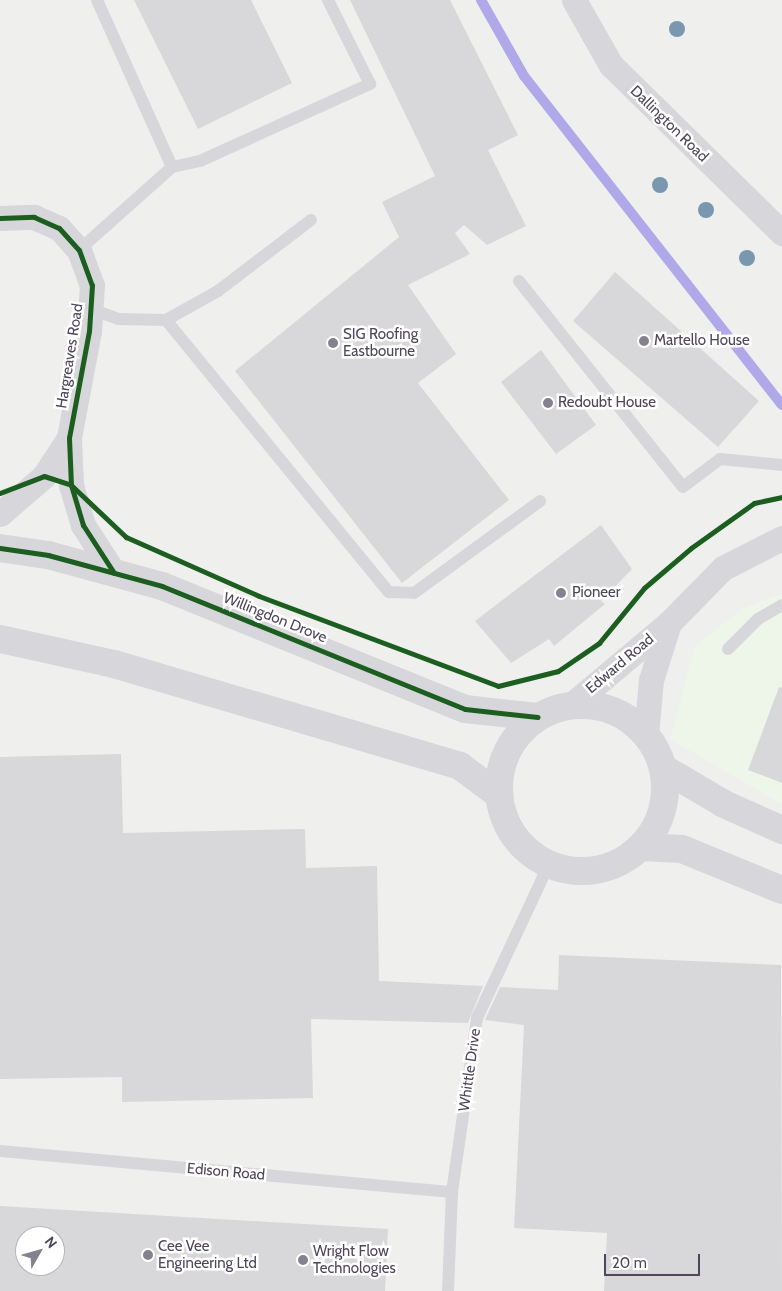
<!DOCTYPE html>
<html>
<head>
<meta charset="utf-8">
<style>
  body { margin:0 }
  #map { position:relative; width:782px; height:1291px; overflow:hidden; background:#efefee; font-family:Cabin,sans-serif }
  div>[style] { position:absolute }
  .commercial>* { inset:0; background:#eef6e9 }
  .stream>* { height:10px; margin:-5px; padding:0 5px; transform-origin:5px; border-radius:5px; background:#b1a8ea }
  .building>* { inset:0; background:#d8d8da }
  .service>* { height:12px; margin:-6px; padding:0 6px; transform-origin:6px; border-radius:6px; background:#d7d6da }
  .minor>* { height:25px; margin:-12.5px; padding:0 12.5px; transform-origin:12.5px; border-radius:12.5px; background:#d7d6da }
  .tertiary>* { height:28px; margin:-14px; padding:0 14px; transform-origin:14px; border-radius:14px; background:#d7d6da }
  .tertiary>.ring { margin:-14px; padding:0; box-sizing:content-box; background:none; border:28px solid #d7d6da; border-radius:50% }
  .cycleway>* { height:5px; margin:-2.5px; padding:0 2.5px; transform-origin:2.5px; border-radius:2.5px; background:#1b5e20 }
  .trees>* { width:16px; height:16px; margin:-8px; border-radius:50%; background:#7997ae }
  .dots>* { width:14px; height:14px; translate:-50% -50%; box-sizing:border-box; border:2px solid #fff; border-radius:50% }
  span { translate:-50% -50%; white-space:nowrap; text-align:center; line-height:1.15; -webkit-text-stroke:5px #fff; paint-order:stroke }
  .street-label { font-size:15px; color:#4e465a }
  .poi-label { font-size:15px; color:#4e465a }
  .left { translate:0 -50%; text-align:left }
  .north { position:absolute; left:15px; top:1226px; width:50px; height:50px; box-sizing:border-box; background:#fff; border:1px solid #b8b5bd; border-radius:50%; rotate:52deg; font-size:14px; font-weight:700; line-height:20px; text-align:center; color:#4e465a }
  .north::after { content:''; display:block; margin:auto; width:18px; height:22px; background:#86818e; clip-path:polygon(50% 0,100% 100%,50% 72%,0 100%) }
  .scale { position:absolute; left:604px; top:1254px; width:96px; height:22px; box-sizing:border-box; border:2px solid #4e465a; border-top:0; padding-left:6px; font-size:15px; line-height:18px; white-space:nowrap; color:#4e465a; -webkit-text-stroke:4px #fff; paint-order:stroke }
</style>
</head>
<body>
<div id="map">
  <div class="commercial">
    <i style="clip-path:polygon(782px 594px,782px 804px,670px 739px,696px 645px,742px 609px)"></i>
  </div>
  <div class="stream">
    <i style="left:481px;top:0;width:87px;rotate:60.5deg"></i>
    <i style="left:524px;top:76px;width:418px;rotate:51.9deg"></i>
  </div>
  <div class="building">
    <i style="clip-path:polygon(134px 0,251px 0,292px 83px,198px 129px)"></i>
    <i style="clip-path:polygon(350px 0,450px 0,518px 135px,488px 150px,526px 226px,487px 245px,464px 225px,455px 233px,470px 254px,408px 285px,456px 354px,418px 383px,509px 500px,402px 583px,235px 371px,399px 237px,382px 202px,435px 176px)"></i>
    <i style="clip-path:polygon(615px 272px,759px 401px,718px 447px,573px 321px)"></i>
    <i style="clip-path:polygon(541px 350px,596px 425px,556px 454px,501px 382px)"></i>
    <i style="clip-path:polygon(601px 525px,632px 569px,601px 601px,605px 604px,554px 646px,549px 639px,511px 663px,475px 621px)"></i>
    <i style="clip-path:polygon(779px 687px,782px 688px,782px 783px,748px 770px)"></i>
    <i style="clip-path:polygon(121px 754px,123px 833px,305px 829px,306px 868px,377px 866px,379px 981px,483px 986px,468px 1023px,311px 1019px,313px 1098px,122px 1102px,122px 1077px,0 1079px,0 757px)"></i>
    <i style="clip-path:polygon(559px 955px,781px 965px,782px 1291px,604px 1291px,607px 1233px,514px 1228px,524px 1025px,485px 1020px,500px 987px,558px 990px)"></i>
    <i style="clip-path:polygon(evenodd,0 1206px,388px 1229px,385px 1291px,0 1291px,0 1206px,25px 1236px,55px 1236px,55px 1266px,25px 1266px,25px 1236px)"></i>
  </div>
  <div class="service">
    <i style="left:97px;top:0;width:183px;rotate:65.8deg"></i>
    <i style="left:79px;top:250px;width:125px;rotate:-41.7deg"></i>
    <i style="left:172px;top:167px;width:29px;rotate:-12deg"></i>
    <i style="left:200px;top:161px;width:187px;rotate:-24.4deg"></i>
    <i style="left:370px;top:84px;width:94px;rotate:-116.6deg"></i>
    <i style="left:519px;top:281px;width:263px;rotate:51.5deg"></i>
    <i style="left:683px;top:487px;width:46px;rotate:-37.1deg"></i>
    <i style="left:720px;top:459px;width:62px;rotate:5.5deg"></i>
    <i style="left:91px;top:309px;width:29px;rotate:20deg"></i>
    <i style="left:118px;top:319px;width:48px;rotate:1.2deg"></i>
    <i style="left:166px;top:320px;width:60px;rotate:-29.1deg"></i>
    <i style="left:218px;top:291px;width:117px;rotate:-37.4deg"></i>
    <i style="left:166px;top:320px;width:352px;rotate:50.7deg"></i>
    <i style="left:389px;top:592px;width:25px;rotate:2deg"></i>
    <i style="left:414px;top:593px;width:156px;rotate:-36.1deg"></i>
    <i style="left:728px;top:649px;width:42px;rotate:-45deg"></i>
    <i style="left:758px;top:619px;width:28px;rotate:-30deg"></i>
    <i style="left:0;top:1151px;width:454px;rotate:5.2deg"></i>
    <i style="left:448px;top:1291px;width:99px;rotate:-87.7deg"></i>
    <i style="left:452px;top:1192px;width:176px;rotate:-81.8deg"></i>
    <i style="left:477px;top:1018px;width:170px;rotate:-64.9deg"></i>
  </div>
  <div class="minor">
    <i style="left:574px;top:0;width:75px;rotate:60.4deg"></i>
    <i style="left:611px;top:65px;width:240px;rotate:44.5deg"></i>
    <i style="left:0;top:218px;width:34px;rotate:-2deg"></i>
    <i style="left:34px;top:217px;width:27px;rotate:24deg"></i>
    <i style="left:59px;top:228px;width:30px;rotate:48deg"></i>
    <i style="left:79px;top:250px;width:37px;rotate:70deg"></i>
    <i style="left:92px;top:285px;width:46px;rotate:93.7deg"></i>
    <i style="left:89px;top:331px;width:109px;rotate:100.6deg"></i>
    <i style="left:69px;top:438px;width:47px;rotate:87.6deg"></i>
    <i style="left:71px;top:485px;width:42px;rotate:73.3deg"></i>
    <i style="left:83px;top:525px;width:57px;rotate:57.1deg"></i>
    <i style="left:0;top:514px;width:58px;rotate:-40.8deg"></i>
    <i style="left:44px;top:476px;width:45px;rotate:-56.7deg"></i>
    <i style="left:571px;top:705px;width:128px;rotate:-39.9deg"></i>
    <i style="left:669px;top:623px;width:77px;rotate:-45.5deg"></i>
    <i style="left:723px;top:568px;width:66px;rotate:-27deg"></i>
    <i style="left:646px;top:735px;width:55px;rotate:-84.8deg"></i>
    <i style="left:651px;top:680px;width:60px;rotate:-72.5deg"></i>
  </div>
  <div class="tertiary">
    <i style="left:0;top:548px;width:49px;rotate:8.3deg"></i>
    <i style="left:48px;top:555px;width:118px;rotate:15.2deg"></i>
    <i style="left:162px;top:586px;width:327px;rotate:22.1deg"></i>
    <i style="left:465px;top:709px;width:73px;rotate:6.3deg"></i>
    <i style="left:0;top:639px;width:117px;rotate:12.4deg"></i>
    <i style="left:114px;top:664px;width:361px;rotate:16.4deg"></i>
    <i style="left:460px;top:766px;width:49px;rotate:36.6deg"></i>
    <i class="ring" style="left:499px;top:705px;width:138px;height:138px"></i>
    <i style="left:663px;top:768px;width:71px;rotate:30.5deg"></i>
    <i style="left:724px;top:804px;width:64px;rotate:24.1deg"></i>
    <i style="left:641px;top:847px;width:41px;rotate:2.8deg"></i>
    <i style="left:682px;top:849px;width:108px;rotate:22.3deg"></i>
  </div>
  <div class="cycleway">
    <i style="left:0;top:218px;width:34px;rotate:-2deg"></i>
    <i style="left:34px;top:217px;width:27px;rotate:24deg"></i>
    <i style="left:59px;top:228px;width:30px;rotate:48deg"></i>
    <i style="left:79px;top:250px;width:37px;rotate:70deg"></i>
    <i style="left:92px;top:285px;width:46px;rotate:93.7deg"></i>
    <i style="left:89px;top:331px;width:109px;rotate:100.6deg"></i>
    <i style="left:69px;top:438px;width:47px;rotate:87.6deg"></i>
    <i style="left:71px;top:485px;width:42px;rotate:73.3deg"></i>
    <i style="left:83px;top:525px;width:57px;rotate:57.1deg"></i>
    <i style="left:0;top:493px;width:47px;rotate:-21.1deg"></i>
    <i style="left:44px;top:476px;width:28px;rotate:18deg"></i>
    <i style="left:71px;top:485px;width:76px;rotate:43.4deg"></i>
    <i style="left:126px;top:537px;width:145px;rotate:23.9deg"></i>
    <i style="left:259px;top:596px;width:255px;rotate:20.6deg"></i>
    <i style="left:498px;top:686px;width:62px;rotate:-14deg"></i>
    <i style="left:558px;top:671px;width:50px;rotate:-34.3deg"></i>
    <i style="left:599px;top:643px;width:71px;rotate:-50.7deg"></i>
    <i style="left:644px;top:588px;width:62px;rotate:-40.4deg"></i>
    <i style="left:691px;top:548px;width:77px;rotate:-35.5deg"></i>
    <i style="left:754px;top:503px;width:29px;rotate:-12deg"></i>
    <i style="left:0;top:548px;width:49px;rotate:8.3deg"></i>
    <i style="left:48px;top:555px;width:118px;rotate:15.2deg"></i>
    <i style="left:162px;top:586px;width:327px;rotate:22.1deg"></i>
    <i style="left:465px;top:709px;width:73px;rotate:6.3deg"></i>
  </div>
  <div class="trees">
    <i style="left:677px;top:29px"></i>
    <i style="left:660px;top:185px"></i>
    <i style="left:706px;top:210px"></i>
    <i style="left:747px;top:258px"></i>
  </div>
  <div class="dots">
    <i style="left:644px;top:341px;background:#86818e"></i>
    <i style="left:333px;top:343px;background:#86818e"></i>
    <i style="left:548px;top:403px;background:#86818e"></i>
    <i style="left:561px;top:593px;background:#86818e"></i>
    <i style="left:148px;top:1255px;background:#86818e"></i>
    <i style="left:303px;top:1260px;background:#86818e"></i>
  </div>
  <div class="street-label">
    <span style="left:669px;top:124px;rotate:44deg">Dallington Road</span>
    <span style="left:70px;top:356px;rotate:-81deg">Hargreaves Road</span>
    <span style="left:275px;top:618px;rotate:22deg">Willingdon Drove</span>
    <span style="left:620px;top:664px;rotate:-40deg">Edward Road</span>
    <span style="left:470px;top:1070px;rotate:-82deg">Whittle Drive</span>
    <span style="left:226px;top:1172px;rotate:5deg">Edison Road</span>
  </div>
  <div class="poi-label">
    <span class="left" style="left:343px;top:343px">SIG Roofing<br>Eastbourne</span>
    <span class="left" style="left:654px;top:341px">Martello House</span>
    <span class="left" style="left:558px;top:403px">Redoubt House</span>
    <span class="left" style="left:572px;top:593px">Pioneer</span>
    <span class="left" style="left:158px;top:1255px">Cee Vee<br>Engineering Ltd</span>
    <span class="left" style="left:313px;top:1260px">Wright Flow<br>Technologies</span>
  </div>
  <div class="north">N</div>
  <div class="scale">20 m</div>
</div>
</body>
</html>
